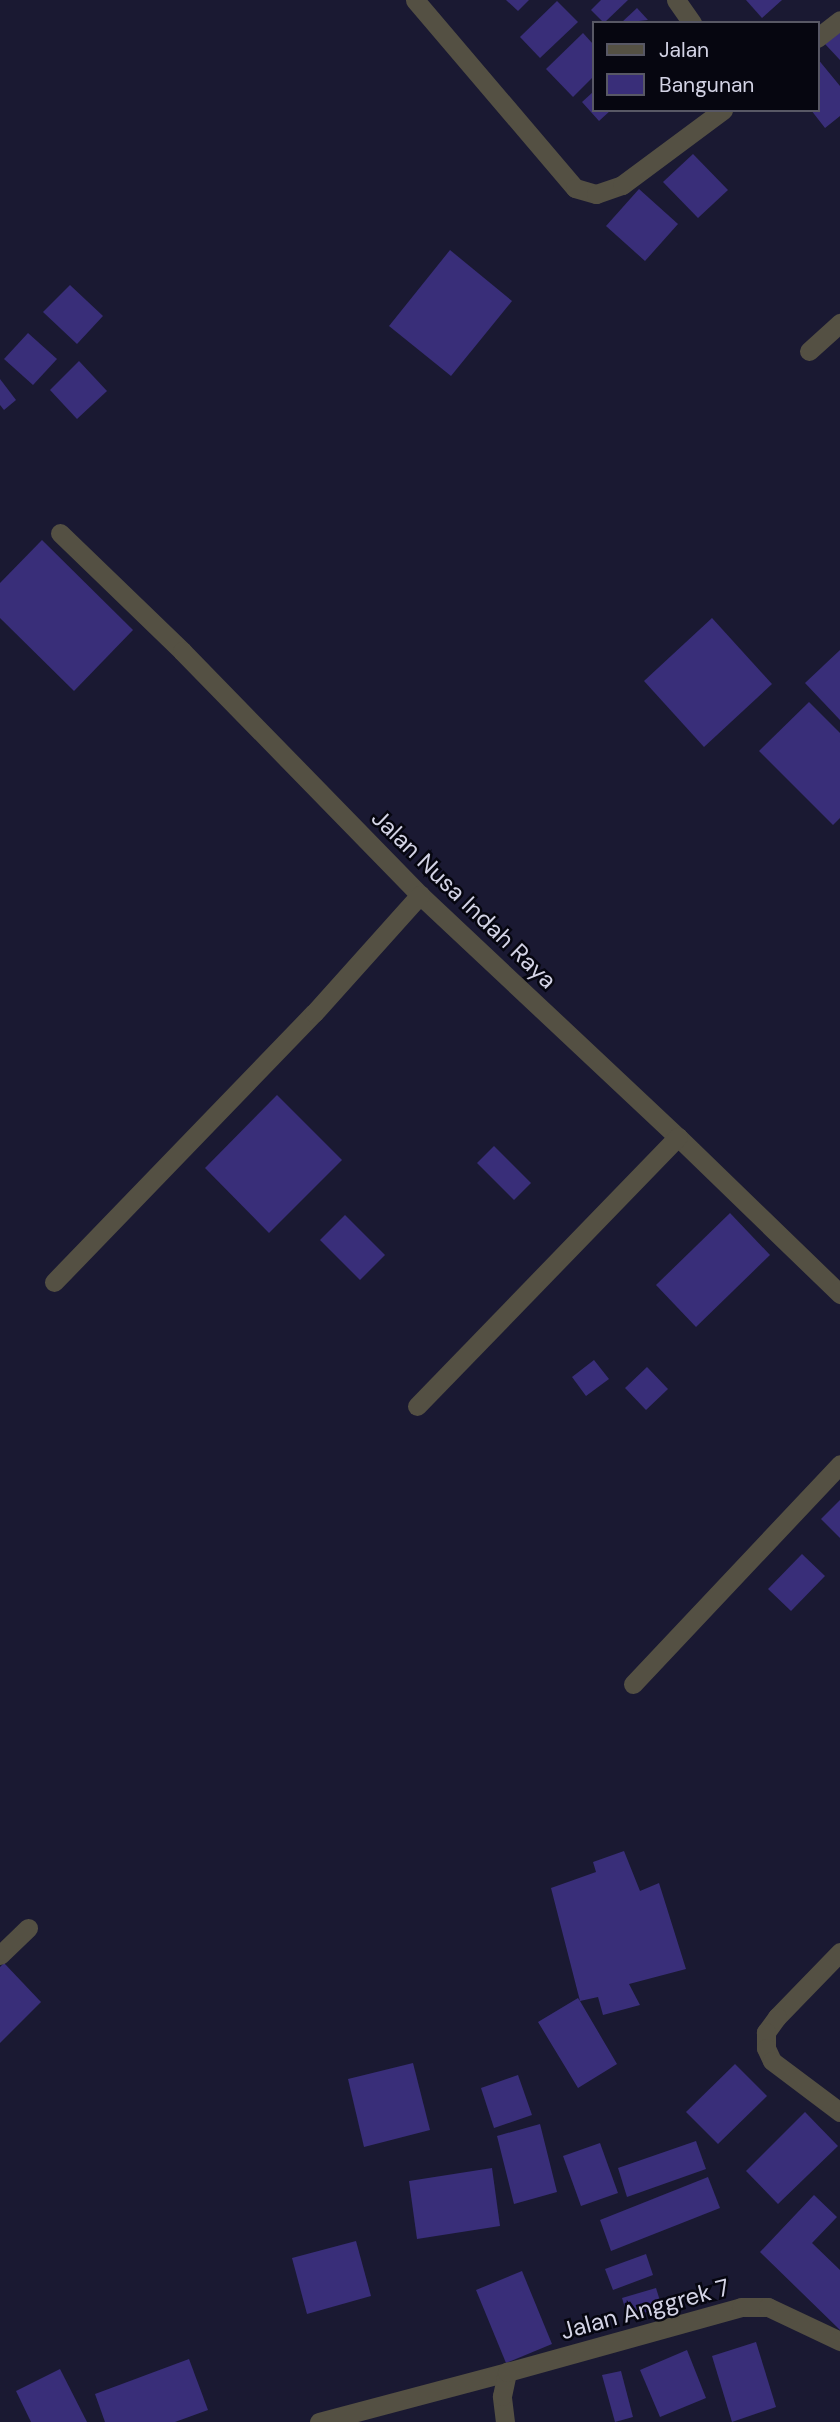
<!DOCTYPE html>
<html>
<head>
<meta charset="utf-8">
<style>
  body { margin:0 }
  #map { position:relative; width:840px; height:2422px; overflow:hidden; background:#1a1932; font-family:"DM Sans",sans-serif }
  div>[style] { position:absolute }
  .building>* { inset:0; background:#392e79 }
  .minor>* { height:19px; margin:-9.5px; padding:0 9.5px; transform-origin:9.5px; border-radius:9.5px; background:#545043 }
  span { translate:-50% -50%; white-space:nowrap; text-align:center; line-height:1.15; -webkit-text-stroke:5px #060610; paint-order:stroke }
  .street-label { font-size:24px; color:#d3d3e5 }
  .legend { position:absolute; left:592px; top:21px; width:228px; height:91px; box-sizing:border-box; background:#060610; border:2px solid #585865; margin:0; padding:9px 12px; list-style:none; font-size:21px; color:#d3d3e5 }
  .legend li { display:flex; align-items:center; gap:14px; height:35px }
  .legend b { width:35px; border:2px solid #585865 }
</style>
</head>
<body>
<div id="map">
  <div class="building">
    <i style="clip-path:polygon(506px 0,529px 0,518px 11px)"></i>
    <i style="clip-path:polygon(601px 0,628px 0,604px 23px,591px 10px)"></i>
    <i style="clip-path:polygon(746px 0,782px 0,762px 18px)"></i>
    <i style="clip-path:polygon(557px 1px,578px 22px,540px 58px,520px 37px)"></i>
    <i style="clip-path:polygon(637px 8px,648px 20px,621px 23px)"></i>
    <i style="clip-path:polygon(840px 29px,840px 60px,825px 44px)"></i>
    <i style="clip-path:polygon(583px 33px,593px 44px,593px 77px,573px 97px,546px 69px)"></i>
    <i style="clip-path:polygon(817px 58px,840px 86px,840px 116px,825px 128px,811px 110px,817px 110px)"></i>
    <i style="clip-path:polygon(593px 92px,593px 110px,611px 110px,599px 121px,582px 102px)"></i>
    <i style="clip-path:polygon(693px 154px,728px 190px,698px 218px,663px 182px)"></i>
    <i style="clip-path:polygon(639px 189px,678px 224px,645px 261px,606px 226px)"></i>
    <i style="clip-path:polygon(450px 250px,512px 301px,451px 376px,389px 326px)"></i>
    <i style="clip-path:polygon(70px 285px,103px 316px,77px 344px,43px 312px)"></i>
    <i style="clip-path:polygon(28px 333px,57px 359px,33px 385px,4px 359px)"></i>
    <i style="clip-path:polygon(79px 361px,107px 391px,77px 419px,50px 390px)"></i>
    <i style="clip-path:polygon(0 379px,16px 400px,4px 410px,0 405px)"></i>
    <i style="clip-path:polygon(42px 540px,133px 630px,74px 691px,0 618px,0 583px)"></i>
    <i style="clip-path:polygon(712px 618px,772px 684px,704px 747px,644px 681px)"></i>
    <i style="clip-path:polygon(840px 650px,840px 720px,805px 683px)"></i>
    <i style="clip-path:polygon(809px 702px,840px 733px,840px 818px,833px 825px,759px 751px)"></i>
    <i style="clip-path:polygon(277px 1095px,342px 1160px,269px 1233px,205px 1168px)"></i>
    <i style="clip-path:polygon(494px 1146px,531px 1183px,514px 1200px,477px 1163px)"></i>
    <i style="clip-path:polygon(730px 1213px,770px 1255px,696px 1327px,656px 1285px)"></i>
    <i style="clip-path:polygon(345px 1215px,385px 1255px,360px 1280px,320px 1240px)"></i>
    <i style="clip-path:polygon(594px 1360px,609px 1379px,586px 1396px,572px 1377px)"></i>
    <i style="clip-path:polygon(647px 1367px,668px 1389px,646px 1410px,625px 1388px)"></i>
    <i style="clip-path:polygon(840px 1500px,840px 1538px,821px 1519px)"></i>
    <i style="clip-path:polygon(802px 1554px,825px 1576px,791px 1611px,768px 1589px)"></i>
    <i style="clip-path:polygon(624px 1851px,640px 1891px,659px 1883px,686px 1969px,629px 1984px,640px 2005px,603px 2015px,598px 1997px,580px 2001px,617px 2064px,578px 2088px,538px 2022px,578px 1998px,580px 2001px,551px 1888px,596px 1872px,593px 1862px)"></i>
    <i style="clip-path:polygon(4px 1963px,41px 2002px,0 2043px,0 1967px)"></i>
    <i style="clip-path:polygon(413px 2063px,430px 2130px,364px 2147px,348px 2079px)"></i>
    <i style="clip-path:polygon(735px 2064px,767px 2096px,718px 2144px,686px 2112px)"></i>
    <i style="clip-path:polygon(518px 2075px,532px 2115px,494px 2128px,481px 2088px)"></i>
    <i style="clip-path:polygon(805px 2112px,838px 2146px,778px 2204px,746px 2171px)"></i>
    <i style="clip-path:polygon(540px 2124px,557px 2192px,514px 2204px,497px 2136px)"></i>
    <i style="clip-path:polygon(696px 2141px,706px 2169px,627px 2197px,618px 2168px)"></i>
    <i style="clip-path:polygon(600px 2143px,618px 2193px,581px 2206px,563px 2156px)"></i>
    <i style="clip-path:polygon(492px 2168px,500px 2226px,417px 2239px,409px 2181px)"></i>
    <i style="clip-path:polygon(708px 2177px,720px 2208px,611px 2251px,600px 2220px)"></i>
    <i style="clip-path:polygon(814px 2195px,837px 2217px,812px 2243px,840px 2270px,840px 2330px,760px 2252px)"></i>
    <i style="clip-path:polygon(356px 2241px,371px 2296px,307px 2314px,292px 2258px)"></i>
    <i style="clip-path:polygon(646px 2254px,653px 2275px,613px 2290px,605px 2269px)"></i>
    <i style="clip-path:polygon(522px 2271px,552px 2344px,506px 2363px,476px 2290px)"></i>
    <i style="clip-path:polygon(656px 2288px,662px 2307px,628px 2318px,622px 2298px)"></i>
    <i style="clip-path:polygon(756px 2342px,776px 2407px,732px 2422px,712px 2356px)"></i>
    <i style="clip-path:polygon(687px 2350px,706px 2398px,660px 2417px,640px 2370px)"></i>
    <i style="clip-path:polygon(189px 2359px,208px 2410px,175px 2422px,105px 2422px,95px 2394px)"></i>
    <i style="clip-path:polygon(60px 2369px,87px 2422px,31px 2422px,16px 2391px)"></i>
    <i style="clip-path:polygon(621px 2371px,633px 2417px,615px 2422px,602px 2375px)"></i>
  </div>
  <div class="minor">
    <i style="left:415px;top:0;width:247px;rotate:49.6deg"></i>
    <i style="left:575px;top:188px;width:22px;rotate:16deg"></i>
    <i style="left:596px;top:194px;width:28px;rotate:-19deg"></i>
    <i style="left:622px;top:185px;width:126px;rotate:-36.6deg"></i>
    <i style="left:676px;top:0;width:28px;rotate:55deg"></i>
    <i style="left:817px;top:38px;width:29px;rotate:-38deg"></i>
    <i style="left:809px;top:351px;width:42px;rotate:-42.1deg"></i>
    <i style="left:60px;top:533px;width:170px;rotate:44deg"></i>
    <i style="left:182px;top:651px;width:341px;rotate:45.7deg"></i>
    <i style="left:420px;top:895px;width:354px;rotate:43.2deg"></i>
    <i style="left:678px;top:1137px;width:226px;rotate:44.1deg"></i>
    <i style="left:54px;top:1282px;width:374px;rotate:-46deg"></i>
    <i style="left:314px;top:1013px;width:159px;rotate:-48.1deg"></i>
    <i style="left:417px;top:1406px;width:375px;rotate:-45.9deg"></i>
    <i style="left:633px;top:1684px;width:302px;rotate:-46.7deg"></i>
    <i style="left:840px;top:1952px;width:91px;rotate:134.1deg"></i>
    <i style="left:777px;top:2017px;width:19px;rotate:126deg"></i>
    <i style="left:766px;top:2032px;width:16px;rotate:90deg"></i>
    <i style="left:766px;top:2048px;width:14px;rotate:65deg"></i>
    <i style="left:772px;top:2061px;width:85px;rotate:36.9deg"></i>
    <i style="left:0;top:1955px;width:39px;rotate:-44deg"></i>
    <i style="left:319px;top:2422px;width:195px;rotate:-14.9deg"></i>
    <i style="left:505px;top:2422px;width:26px;rotate:-97deg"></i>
    <i style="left:502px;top:2396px;width:25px;rotate:-78deg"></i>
    <i style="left:507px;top:2372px;width:243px;rotate:-15.5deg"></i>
    <i style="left:741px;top:2307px;width:27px"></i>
    <i style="left:768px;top:2307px;width:80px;rotate:25.3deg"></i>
  </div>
  <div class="street-label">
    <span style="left:464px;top:899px;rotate:44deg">Jalan Nusa Indah Raya</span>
    <span style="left:645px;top:2309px;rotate:-15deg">Jalan Anggrek 7</span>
  </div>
  <ul class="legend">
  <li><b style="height:9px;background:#545043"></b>Jalan</li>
  <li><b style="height:19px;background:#392e79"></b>Bangunan</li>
  </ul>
</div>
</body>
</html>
